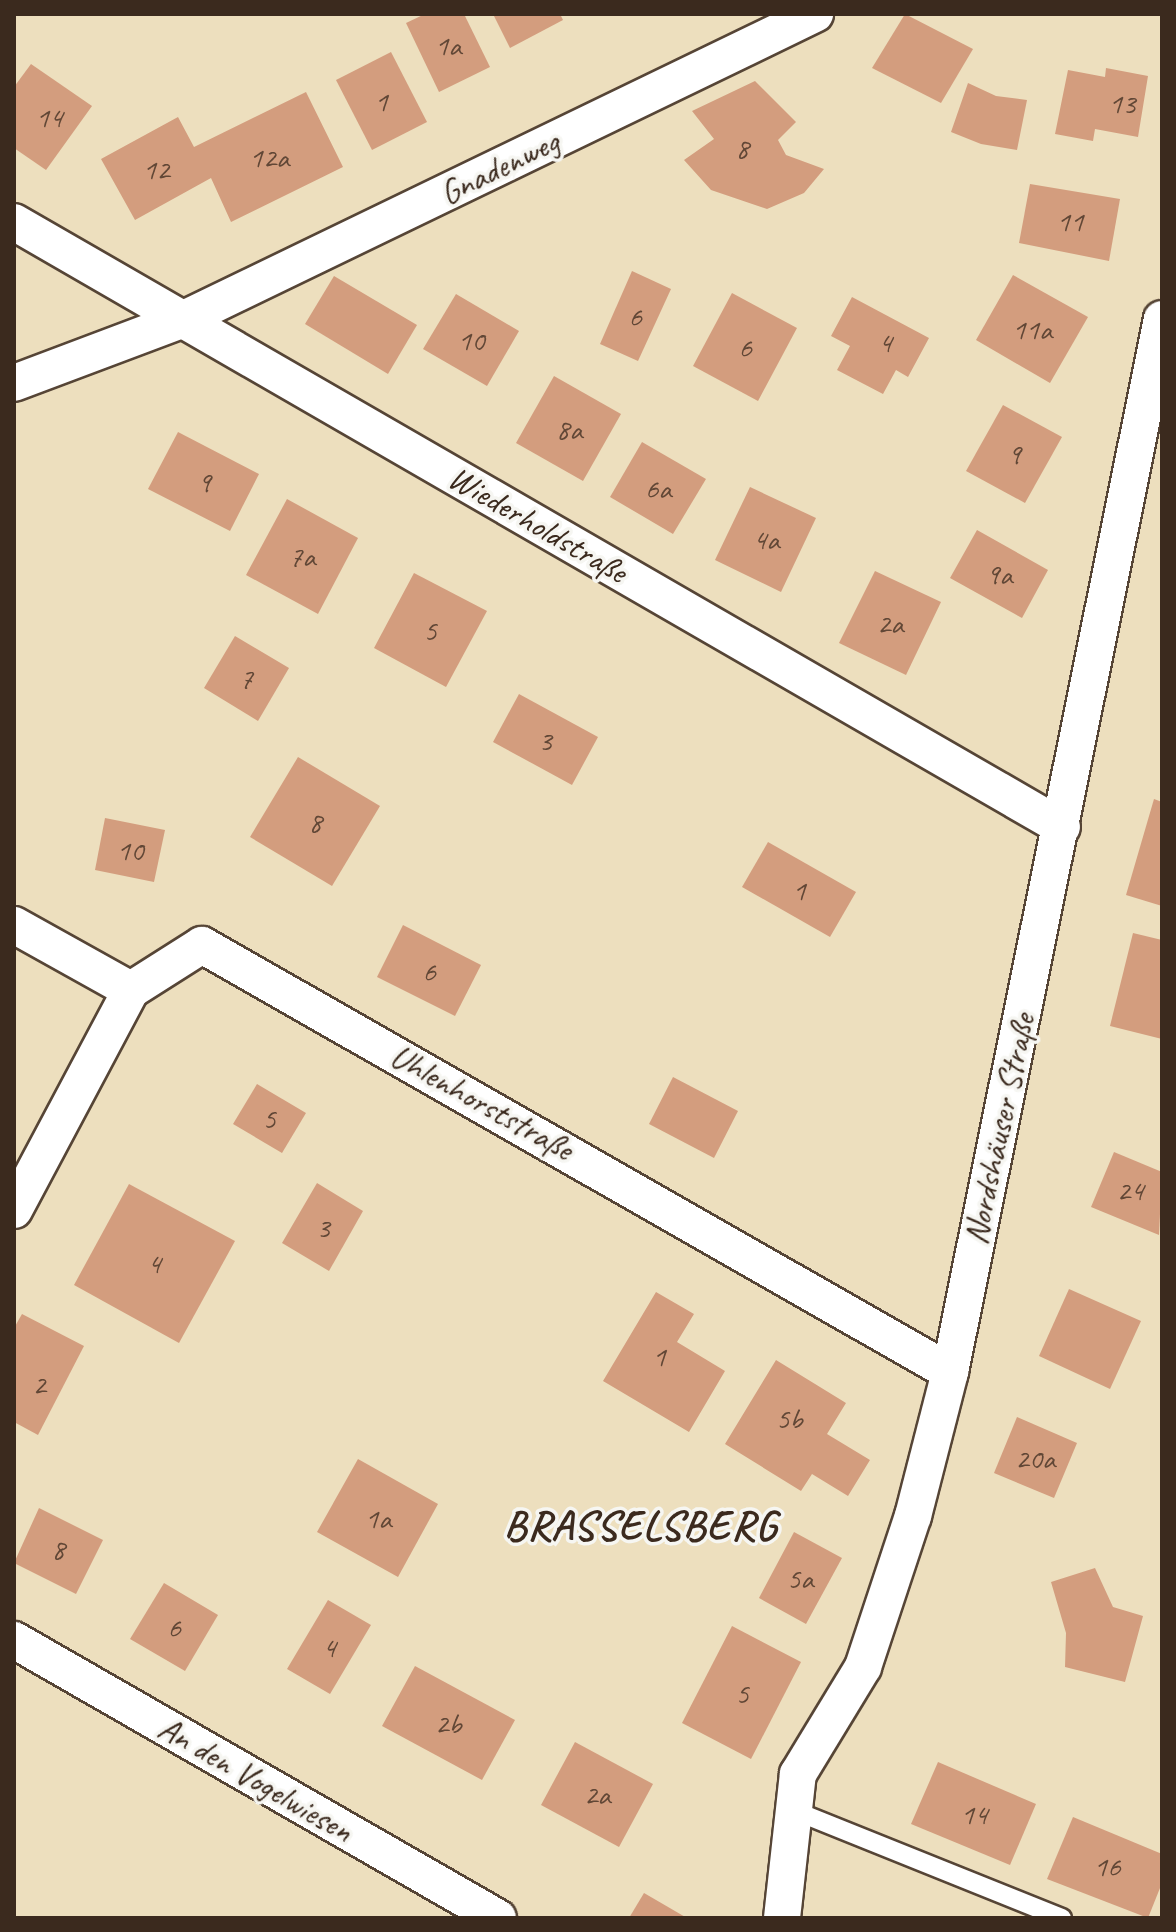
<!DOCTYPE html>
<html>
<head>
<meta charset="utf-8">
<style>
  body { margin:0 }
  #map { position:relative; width:1176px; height:1932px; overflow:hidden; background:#eddfbe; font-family:Caveat,sans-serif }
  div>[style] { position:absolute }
  .building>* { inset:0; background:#d39d7e }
  .roads { filter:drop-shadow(2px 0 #564536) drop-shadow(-2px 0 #564536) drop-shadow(0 2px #564536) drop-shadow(0 -2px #564536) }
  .lane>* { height:18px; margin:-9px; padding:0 9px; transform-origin:9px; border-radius:9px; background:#fff }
  .street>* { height:36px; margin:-18px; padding:0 18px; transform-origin:18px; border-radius:18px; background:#fff }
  span { translate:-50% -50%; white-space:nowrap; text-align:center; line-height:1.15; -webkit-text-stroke:7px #f6f6f2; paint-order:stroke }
  .number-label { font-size:30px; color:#614736 }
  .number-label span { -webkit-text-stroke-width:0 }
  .street-label { font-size:34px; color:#3b2a1e }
  .district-label { font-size:42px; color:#3b2a1e; font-weight:700; letter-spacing:2px }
  .frame { position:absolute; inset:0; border:16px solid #3b2a1e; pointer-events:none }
</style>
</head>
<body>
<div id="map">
  <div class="building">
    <i style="clip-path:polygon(425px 14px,464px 14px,490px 67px,439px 92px,406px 23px)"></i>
    <i style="clip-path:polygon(493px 14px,560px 14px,563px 20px,510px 48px)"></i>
    <i style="clip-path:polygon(905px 14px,973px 49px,941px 103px,872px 68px)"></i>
    <i style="clip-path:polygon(391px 52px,427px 122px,372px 150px,336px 80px)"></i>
    <i style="clip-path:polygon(31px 64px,92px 106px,46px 170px,14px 148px,14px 87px)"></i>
    <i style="clip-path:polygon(1106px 68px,1148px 76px,1138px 137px,1095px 129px,1093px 141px,1055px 134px,1068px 70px,1105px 77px)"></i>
    <i style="clip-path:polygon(755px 81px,796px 122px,778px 140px,786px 155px,824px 169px,804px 193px,767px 209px,711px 190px,684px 160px,714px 139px,692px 111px)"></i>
    <i style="clip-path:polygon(968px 83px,996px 96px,1027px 100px,1017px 150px,981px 144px,951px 132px)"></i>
    <i style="clip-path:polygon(306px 92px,343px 167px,231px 222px,211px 178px,135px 220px,101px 159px,178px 117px,194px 147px)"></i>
    <i style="clip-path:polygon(1030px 184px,1120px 199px,1109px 261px,1019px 243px)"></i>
    <i style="clip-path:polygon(632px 271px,671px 289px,638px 361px,600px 344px)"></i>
    <i style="clip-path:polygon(1013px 275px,1088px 317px,1050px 383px,976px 340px)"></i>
    <i style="clip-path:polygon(334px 276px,417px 325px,388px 374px,305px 324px)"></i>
    <i style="clip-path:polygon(732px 293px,797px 328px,758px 401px,693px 366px)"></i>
    <i style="clip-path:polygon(456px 294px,519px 331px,487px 386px,423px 349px)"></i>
    <i style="clip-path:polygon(852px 297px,929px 338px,908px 377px,896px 370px,883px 394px,837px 370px,850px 346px,831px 336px)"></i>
    <i style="clip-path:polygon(554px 376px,621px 414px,583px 481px,516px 443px)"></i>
    <i style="clip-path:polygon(1003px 405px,1062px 437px,1025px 503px,966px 471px)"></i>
    <i style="clip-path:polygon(178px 432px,259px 474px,230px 531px,148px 489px)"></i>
    <i style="clip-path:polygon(642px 442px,706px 479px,673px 534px,610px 497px)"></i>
    <i style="clip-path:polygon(750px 487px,816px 518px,781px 592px,715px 560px)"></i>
    <i style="clip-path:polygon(287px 499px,358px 538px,318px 614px,246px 575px)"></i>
    <i style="clip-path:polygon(977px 530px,1048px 570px,1022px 618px,950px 578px)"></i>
    <i style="clip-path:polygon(875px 571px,941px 602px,906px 675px,839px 643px)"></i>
    <i style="clip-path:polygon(414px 573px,487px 611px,446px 687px,374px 648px)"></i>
    <i style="clip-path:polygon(235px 636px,289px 668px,258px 721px,204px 688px)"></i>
    <i style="clip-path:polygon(519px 694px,598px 737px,572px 785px,493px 742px)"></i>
    <i style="clip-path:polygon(298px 757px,380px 806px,332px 886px,250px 837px)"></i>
    <i style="clip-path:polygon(1154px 799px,1162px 802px,1162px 906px,1126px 895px)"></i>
    <i style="clip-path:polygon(105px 818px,165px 830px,154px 882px,95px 870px)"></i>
    <i style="clip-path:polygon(768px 842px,856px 892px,830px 937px,742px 887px)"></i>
    <i style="clip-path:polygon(403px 925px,481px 965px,455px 1016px,377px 977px)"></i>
    <i style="clip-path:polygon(1133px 933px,1162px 940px,1162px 1039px,1110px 1026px)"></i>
    <i style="clip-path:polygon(673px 1077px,738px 1111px,714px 1158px,649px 1124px)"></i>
    <i style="clip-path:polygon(257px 1084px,306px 1113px,282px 1153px,233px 1124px)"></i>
    <i style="clip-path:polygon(1114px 1152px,1162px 1172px,1159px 1235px,1091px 1207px)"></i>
    <i style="clip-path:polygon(317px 1183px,363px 1211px,329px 1271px,282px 1243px)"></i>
    <i style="clip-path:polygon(129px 1184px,235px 1241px,179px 1343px,74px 1285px)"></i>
    <i style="clip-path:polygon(1069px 1289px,1141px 1321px,1110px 1389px,1039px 1356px)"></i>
    <i style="clip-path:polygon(656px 1292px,694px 1314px,677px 1342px,725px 1371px,689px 1432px,603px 1381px)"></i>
    <i style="clip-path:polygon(22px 1314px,84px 1346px,38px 1435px,14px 1422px,14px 1328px)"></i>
    <i style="clip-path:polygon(776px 1360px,846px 1403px,827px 1434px,870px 1460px,848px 1496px,812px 1474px,801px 1491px,725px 1444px)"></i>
    <i style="clip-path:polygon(1017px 1417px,1077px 1443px,1054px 1498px,994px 1473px)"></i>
    <i style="clip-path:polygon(358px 1459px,438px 1504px,398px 1577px,317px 1532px)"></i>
    <i style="clip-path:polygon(39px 1508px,103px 1540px,76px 1594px,14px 1563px)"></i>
    <i style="clip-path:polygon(794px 1532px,842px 1558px,806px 1624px,759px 1598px)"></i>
    <i style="clip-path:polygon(1095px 1568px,1113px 1607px,1143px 1616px,1125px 1682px,1065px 1667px,1066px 1633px,1051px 1582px)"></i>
    <i style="clip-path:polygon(164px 1583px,218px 1615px,185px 1671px,130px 1639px)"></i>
    <i style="clip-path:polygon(328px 1600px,371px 1625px,330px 1694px,287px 1669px)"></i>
    <i style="clip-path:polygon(732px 1626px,801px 1662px,751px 1759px,682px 1723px)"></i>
    <i style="clip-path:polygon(415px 1666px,515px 1720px,482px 1780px,382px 1726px)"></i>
    <i style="clip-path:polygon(575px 1742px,653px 1784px,619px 1847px,541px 1805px)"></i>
    <i style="clip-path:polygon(938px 1762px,1036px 1804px,1010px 1865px,911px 1824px)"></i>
    <i style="clip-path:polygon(1073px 1817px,1162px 1854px,1162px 1883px,1148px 1918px,1047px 1879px)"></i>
    <i style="clip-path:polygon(644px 1893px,687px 1918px,629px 1918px)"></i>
  </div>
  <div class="roads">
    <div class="lane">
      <i style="left:793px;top:1810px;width:290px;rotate:21.9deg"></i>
    </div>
    <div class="street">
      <i style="left:14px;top:222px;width:1210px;rotate:30deg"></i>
      <i style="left:14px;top:383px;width:182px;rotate:-20.6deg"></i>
      <i style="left:184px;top:319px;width:701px;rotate:-25.8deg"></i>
      <i style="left:14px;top:925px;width:134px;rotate:29.1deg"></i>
      <i style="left:131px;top:990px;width:84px;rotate:-32.4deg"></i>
      <i style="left:202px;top:945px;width:861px;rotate:29.72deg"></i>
      <i style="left:14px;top:1210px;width:249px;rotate:-62deg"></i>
      <i style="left:14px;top:1640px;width:558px;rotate:29.87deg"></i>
      <i style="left:782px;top:1918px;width:145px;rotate:-83.7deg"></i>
      <i style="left:798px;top:1774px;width:125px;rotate:-58.7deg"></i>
      <i style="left:863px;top:1667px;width:159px;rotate:-71.7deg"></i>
      <i style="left:913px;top:1516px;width:149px;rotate:-75.6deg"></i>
      <i style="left:950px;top:1372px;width:1074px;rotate:-78.62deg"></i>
    </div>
  </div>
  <div class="number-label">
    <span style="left:448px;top:45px">1a</span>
    <span style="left:381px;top:101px">1</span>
    <span style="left:1122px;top:103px">13</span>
    <span style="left:49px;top:117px">14</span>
    <span style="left:742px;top:148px">8</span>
    <span style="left:269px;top:157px">12a</span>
    <span style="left:156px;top:169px">12</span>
    <span style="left:1070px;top:221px">11</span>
    <span style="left:635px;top:316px">6</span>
    <span style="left:1032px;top:329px">11a</span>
    <span style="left:471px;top:340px">10</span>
    <span style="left:885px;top:342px">4</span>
    <span style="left:745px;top:347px">6</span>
    <span style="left:569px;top:429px">8a</span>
    <span style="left:1014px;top:454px">9</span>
    <span style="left:204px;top:482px">9</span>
    <span style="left:658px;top:488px">6a</span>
    <span style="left:766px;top:539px">4a</span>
    <span style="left:302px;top:556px">7a</span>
    <span style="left:999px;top:574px">9a</span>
    <span style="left:890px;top:623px">2a</span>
    <span style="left:430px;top:630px">5</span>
    <span style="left:246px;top:678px">7</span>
    <span style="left:545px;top:740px">3</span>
    <span style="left:315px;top:822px">8</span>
    <span style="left:130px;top:850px">10</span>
    <span style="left:799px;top:890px">1</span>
    <span style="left:429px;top:971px">6</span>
    <span style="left:269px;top:1118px">5</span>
    <span style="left:1130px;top:1190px">24</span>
    <span style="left:323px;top:1227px">3</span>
    <span style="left:154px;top:1263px">4</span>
    <span style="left:659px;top:1356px">1</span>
    <span style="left:39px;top:1384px">2</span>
    <span style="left:789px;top:1418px">5b</span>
    <span style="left:1035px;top:1458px">20a</span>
    <span style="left:378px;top:1518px">1a</span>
    <span style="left:58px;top:1549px">8</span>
    <span style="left:800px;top:1578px">5a</span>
    <span style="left:174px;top:1627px">6</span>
    <span style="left:329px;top:1647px">4</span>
    <span style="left:742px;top:1693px">5</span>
    <span style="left:448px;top:1723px">2b</span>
    <span style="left:597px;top:1794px">2a</span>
    <span style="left:974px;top:1814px">14</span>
    <span style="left:1107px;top:1866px">16</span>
  </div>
  <div class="street-label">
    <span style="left:499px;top:167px;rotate:-26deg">Gnadenweg</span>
    <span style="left:538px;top:524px;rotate:30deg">Wiederholdstraße</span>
    <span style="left:482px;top:1102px;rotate:29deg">Uhlenhorststraße</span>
    <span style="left:999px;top:1129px;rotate:-78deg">Nordshäuser Straße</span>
    <span style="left:256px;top:1779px;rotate:30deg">An den Vogelwiesen</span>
  </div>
  <div class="district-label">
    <span style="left:641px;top:1526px">BRASSELSBERG</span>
  </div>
  <div class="frame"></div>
</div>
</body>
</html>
